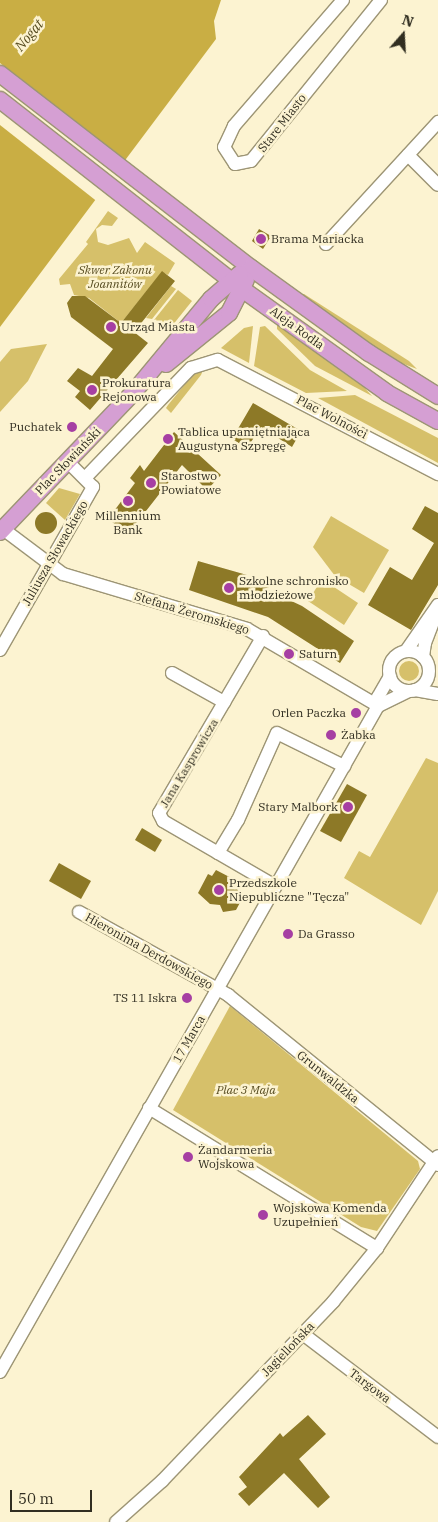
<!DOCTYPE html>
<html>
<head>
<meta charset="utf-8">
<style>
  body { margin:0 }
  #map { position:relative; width:438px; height:1522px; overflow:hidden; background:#fcf3d1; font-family:"IBM Plex Serif",serif }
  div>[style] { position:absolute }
  .green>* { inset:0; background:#d6c06a }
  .round { border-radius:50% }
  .water>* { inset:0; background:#c9ae44 }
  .pier>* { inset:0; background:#fcf3d1 }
  .building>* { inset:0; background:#8d7927 }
  .roads { filter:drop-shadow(1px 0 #9d9575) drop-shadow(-1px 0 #9d9575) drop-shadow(0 1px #9d9575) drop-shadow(0 -1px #9d9575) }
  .minor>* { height:12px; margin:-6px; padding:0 6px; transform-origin:6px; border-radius:6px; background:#fff }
  .minor>.ring { margin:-6px; padding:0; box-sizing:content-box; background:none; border:12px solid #fff; border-radius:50% }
  .major>* { height:16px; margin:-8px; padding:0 8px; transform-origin:8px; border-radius:8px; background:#d59fd3 }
  .dots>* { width:14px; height:14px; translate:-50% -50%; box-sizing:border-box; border:2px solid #fcf3d1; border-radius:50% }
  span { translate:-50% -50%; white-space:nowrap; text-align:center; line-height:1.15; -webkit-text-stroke:5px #fcf3d1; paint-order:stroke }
  .street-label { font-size:12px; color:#312e21 }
  .poi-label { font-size:12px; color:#312e21 }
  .left { translate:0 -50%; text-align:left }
  .right { translate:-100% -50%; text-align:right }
  .park-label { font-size:12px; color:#594e23; font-style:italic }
  .water-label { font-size:14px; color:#53481c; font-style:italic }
  .north { position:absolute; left:378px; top:10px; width:50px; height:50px; -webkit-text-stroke:4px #fcf3d1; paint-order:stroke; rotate:19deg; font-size:14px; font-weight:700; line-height:20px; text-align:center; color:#312e21 }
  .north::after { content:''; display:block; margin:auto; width:18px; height:22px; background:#312e21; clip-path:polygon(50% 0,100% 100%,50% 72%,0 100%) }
  .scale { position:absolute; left:10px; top:1490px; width:82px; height:22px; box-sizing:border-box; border:2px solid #312e21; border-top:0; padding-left:6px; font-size:15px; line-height:18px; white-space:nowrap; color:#312e21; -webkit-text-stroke:4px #fcf3d1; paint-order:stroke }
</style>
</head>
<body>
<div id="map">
  <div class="green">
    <i style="clip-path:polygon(108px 211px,118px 218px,112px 226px,102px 225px,96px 229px,98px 242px,108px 245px,129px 238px,137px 253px,145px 242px,175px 263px,168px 275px,162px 272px,121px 323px,89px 298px,74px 295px,70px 284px,60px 285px,59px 279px,88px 244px,86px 242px)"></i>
    <i style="clip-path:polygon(171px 286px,176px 289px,152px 319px,146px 318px)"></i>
    <i style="clip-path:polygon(178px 290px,192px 301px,168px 331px,154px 320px)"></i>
    <i style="clip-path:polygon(304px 294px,409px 361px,417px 369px,393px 360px,298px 295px)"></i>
    <i style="clip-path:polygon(277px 324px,353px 375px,372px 396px,315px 366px,277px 329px)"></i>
    <i style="clip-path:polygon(253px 326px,249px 363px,221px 348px,244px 328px)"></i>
    <i style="clip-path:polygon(265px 326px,310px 370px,347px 391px,306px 393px,254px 366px,260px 327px)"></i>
    <i style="clip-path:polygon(47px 344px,28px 381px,0 412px,0 362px,11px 349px)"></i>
    <i style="clip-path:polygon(203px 370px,201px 375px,171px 413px,166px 408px,168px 405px,194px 373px)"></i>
    <i style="clip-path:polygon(355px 395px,438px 438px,438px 463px,318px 398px)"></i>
    <i style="clip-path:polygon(59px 488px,80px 494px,65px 520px,46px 503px)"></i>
    <i style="clip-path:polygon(331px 516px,389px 550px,364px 593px,335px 576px,313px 547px)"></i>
    <i style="clip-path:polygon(322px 579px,358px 603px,344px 625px,308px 601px)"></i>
    <i class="round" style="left:399px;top:661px;width:20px;height:20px"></i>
    <i style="clip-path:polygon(426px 758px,438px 763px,438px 891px,421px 925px,344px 878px,359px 851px,370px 857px)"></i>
    <i style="clip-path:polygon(230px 1006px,418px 1161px,420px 1169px,377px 1231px,361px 1227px,173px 1110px)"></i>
  </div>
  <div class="water">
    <i style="clip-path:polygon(0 0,221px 0,214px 21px,216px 39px,0 327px)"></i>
  </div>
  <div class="pier">
    <i style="clip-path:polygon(0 63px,128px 164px,99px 203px,0 125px)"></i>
  </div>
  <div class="building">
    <i style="clip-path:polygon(259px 229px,271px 236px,263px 249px,252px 241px)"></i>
    <i style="clip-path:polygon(162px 271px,175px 281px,134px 332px,148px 343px,90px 410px,75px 397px,80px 391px,67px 381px,78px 368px,92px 376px,113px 349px,71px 317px,67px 303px,72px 296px,85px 296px,121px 323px)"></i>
    <i style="clip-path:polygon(253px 403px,301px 431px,292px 447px,261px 427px,247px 448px,232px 439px)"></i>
    <i style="clip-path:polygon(174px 432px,221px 475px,207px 490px,182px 465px,128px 534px,108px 519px,135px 483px,130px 478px,140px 465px,144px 471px)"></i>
    <i style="clip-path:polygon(425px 506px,438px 513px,438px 585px,411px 630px,368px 605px,390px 567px,412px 580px,434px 543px,412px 529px)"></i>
    <i class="round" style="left:35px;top:512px;width:22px;height:22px"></i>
    <i style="clip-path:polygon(198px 561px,247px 575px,245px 580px,269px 587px,268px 590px,302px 606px,354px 641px,340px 663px,268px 617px,189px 590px)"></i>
    <i style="clip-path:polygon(347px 784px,367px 795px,341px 842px,320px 831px)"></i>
    <i style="clip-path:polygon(142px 828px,162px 840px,155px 852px,135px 840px)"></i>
    <i style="clip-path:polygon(59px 863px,91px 881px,81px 899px,49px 881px)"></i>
    <i style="clip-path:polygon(216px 870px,241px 883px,237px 889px,243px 897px,236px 910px,223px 912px,220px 905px,210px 904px,198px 893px,208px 874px,212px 876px)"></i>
    <i style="clip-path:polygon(308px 1415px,326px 1434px,299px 1459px,330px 1497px,318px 1508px,284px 1473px,249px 1506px,238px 1494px,247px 1487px,239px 1477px,280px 1433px,283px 1437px)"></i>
  </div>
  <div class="roads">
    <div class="minor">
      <i style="left:343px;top:0;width:167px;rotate:130.9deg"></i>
      <i style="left:234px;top:126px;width:23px;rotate:115deg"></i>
      <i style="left:224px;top:147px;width:20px;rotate:57deg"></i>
      <i style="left:235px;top:164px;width:16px;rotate:-11deg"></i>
      <i style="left:251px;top:161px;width:207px;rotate:-51.1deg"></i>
      <i style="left:408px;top:155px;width:42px;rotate:45deg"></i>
      <i style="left:326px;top:244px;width:166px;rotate:-47.4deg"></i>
      <i style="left:85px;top:478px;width:153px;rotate:-46.1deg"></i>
      <i style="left:191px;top:368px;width:28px;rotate:-17deg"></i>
      <i style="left:218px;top:360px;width:248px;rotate:27.4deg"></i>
      <i style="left:3px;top:529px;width:75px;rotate:36.9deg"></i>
      <i style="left:63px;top:574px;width:192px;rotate:16.6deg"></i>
      <i style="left:247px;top:629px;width:152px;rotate:30.4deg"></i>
      <i style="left:263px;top:636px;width:205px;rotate:120.4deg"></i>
      <i style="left:159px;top:813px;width:9px;rotate:63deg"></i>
      <i style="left:163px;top:821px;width:129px;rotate:30.1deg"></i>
      <i style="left:0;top:650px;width:188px;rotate:-60.3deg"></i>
      <i style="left:93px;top:487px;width:35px;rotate:-135deg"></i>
      <i style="left:406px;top:651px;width:56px;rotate:-55.2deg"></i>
      <i class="ring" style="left:389px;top:651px;width:28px;height:28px"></i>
      <i style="left:423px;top:657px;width:14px;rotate:-82deg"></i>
      <i style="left:425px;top:643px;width:28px;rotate:-69deg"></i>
      <i style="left:172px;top:673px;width:60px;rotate:29.1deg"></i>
      <i style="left:415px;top:690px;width:23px;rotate:10deg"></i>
      <i style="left:378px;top:706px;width:34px;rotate:-26deg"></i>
      <i style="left:218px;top:853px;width:39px;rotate:-59deg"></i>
      <i style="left:238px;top:820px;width:95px;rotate:-65.9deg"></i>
      <i style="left:277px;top:733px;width:75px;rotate:26.2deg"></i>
      <i style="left:79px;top:912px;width:171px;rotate:29.1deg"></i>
      <i style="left:228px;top:995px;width:270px;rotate:39deg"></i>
      <i style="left:149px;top:1108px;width:268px;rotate:31.6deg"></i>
      <i style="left:303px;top:1334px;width:170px;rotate:37.3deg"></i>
      <i style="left:0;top:1372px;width:766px;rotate:-60.42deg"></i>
      <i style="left:378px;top:706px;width:9px;rotate:-90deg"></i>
      <i style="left:378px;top:697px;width:24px;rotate:-60deg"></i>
      <i style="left:116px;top:1522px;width:62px;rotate:-41.7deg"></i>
      <i style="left:162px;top:1481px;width:248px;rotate:-46.3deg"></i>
      <i style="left:333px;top:1302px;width:70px;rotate:-50.8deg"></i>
      <i style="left:377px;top:1248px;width:110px;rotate:-56.5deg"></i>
    </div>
    <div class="major">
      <i style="left:0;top:74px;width:317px;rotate:37.7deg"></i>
      <i style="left:251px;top:268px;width:145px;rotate:35.8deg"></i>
      <i style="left:369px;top:353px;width:81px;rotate:31.9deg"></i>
      <i style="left:0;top:100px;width:307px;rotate:38deg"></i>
      <i style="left:242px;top:289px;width:178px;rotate:35.6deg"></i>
      <i style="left:387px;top:393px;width:58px;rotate:28.8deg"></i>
      <i style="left:166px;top:364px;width:81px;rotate:-39deg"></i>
      <i style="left:229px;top:313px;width:37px;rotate:-63deg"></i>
      <i style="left:0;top:532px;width:192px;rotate:-46.3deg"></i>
      <i style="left:133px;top:393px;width:122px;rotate:-50.3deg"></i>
      <i style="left:211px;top:299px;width:38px;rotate:-41deg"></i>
    </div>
  </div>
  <div class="dots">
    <i style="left:261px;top:239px;background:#a63fa3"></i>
    <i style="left:111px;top:327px;background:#a63fa3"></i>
    <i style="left:92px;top:390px;background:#a63fa3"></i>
    <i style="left:72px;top:427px;background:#a63fa3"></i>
    <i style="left:168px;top:439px;background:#a63fa3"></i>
    <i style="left:151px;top:483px;background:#a63fa3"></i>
    <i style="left:128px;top:501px;background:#a63fa3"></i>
    <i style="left:229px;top:588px;background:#a63fa3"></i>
    <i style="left:289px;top:654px;background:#a63fa3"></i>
    <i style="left:356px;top:713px;background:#a63fa3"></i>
    <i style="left:331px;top:735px;background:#a63fa3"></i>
    <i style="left:348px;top:807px;background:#a63fa3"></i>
    <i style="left:219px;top:890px;background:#a63fa3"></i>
    <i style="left:288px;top:934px;background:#a63fa3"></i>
    <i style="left:187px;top:998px;background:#a63fa3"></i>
    <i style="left:188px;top:1157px;background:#a63fa3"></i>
    <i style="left:263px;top:1215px;background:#a63fa3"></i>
  </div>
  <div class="street-label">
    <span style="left:282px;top:123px;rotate:-52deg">Stare Miasto</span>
    <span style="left:297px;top:328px;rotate:36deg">Aleja Rodła</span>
    <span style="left:332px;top:417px;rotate:28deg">Plac Wolności</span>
    <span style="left:68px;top:461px;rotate:-46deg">Plac Słowiański</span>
    <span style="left:55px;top:553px;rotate:-60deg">Juliusza Słowackiego</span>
    <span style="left:192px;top:613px;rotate:17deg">Stefana Żeromskiego</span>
    <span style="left:189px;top:763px;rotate:-59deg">Jana Kasprowicza</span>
    <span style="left:149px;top:951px;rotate:29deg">Hieronima Derdowskiego</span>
    <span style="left:189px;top:1039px;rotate:-60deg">17 Marca</span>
    <span style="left:328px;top:1077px;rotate:39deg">Grunwaldzka</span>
    <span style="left:288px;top:1349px;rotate:-46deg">Jagiellońska</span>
    <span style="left:370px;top:1386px;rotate:37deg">Targowa</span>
  </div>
  <div class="poi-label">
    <span class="left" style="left:271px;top:239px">Brama Mariacka</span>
    <span class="left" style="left:121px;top:327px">Urząd Miasta</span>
    <span class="left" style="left:102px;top:390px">Prokuratura<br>Rejonowa</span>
    <span class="right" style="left:62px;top:427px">Puchatek</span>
    <span class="left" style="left:178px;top:439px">Tablica upamiętniająca<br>Augustyna Szpręgę</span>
    <span class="left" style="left:161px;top:483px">Starostwo<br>Powiatowe</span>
    <span style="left:128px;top:523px">Millennium<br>Bank</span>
    <span class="left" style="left:239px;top:588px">Szkolne schronisko<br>młodzieżowe</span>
    <span class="left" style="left:299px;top:654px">Saturn</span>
    <span class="right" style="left:346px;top:713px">Orlen Paczka</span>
    <span class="left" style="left:341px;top:735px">Żabka</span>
    <span class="right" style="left:338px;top:807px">Stary Malbork</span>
    <span class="left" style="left:229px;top:890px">Przedszkole<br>Niepubliczne "Tęcza"</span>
    <span class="left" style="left:298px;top:934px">Da Grasso</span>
    <span class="right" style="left:177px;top:998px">TS 11 Iskra</span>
    <span class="left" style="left:198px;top:1157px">Żandarmeria<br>Wojskowa</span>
    <span class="left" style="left:273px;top:1215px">Wojskowa Komenda<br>Uzupełnień</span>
  </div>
  <div class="park-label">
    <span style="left:115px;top:277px">Skwer Zakonu<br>Joannitów</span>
    <span style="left:246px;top:1090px">Plac 3 Maja</span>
  </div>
  <div class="water-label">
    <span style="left:29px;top:35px;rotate:-50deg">Nogat</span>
  </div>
  <div class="north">N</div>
  <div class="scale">50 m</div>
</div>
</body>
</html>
